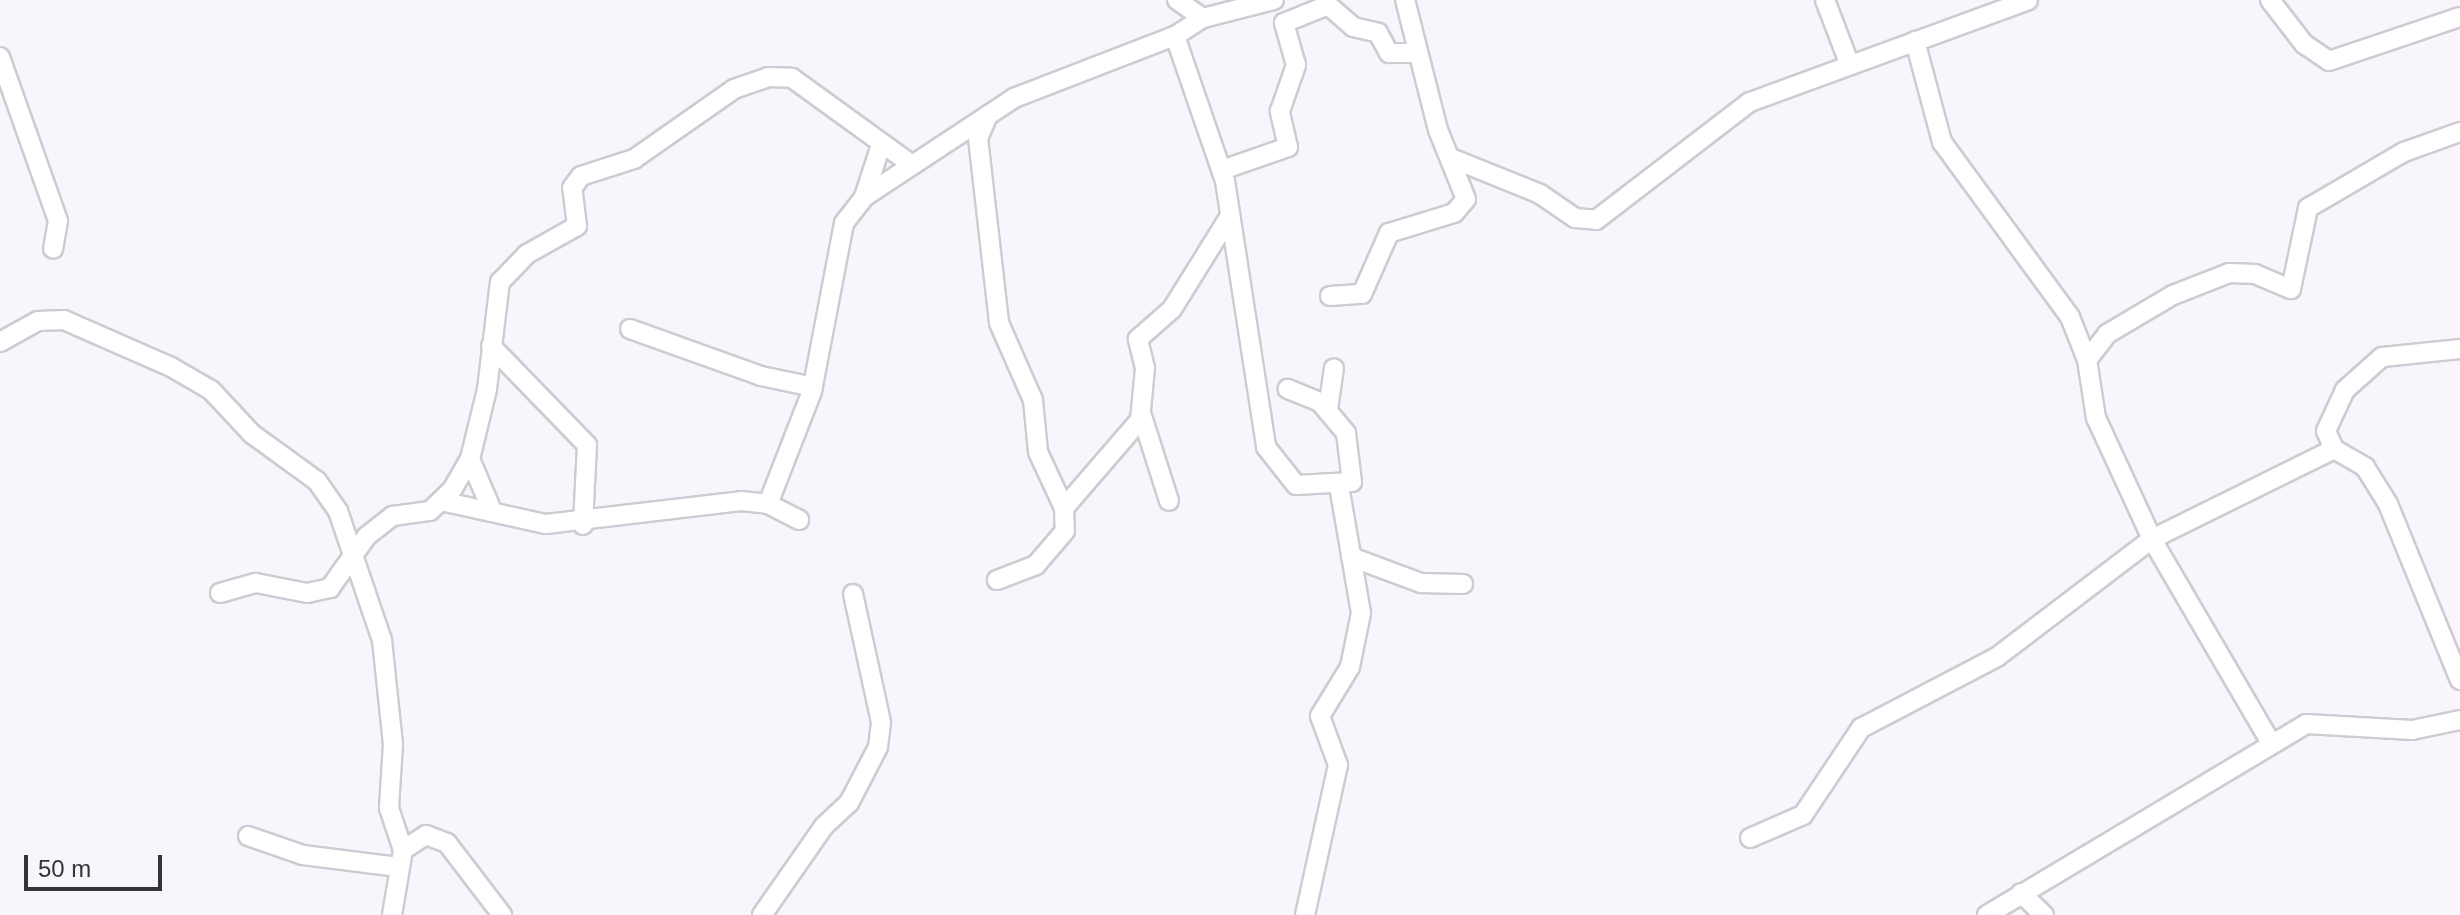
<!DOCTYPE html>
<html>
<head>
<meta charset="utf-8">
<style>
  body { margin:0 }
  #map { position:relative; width:2460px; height:915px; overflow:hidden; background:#f8f5fc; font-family:Arial,sans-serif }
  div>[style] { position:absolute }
  .roads { filter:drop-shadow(2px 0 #cecbd2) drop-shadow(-2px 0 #cecbd2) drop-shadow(0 2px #cecbd2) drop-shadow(0 -2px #cecbd2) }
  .minor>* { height:18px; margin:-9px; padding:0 9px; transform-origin:9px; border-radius:9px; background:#fff }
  span { translate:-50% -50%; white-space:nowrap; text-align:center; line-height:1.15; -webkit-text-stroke:8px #f8f5fc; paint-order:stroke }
  .scale { position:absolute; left:24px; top:855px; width:138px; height:36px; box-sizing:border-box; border:4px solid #353336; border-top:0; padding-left:10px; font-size:24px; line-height:28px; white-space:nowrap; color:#353336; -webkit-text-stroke:6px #f8f5fc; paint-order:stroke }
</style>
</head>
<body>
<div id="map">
  <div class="roads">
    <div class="minor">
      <i style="left:1177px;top:0;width:32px;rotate:35deg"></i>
      <i style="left:1825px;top:0;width:67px;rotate:69.1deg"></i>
      <i style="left:2270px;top:0;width:56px;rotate:52.3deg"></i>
      <i style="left:2304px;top:44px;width:30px;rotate:34deg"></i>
      <i style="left:2329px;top:61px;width:138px;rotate:-18.6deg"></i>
      <i style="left:1175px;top:36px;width:153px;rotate:71deg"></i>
      <i style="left:1225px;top:181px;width:269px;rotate:81.2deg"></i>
      <i style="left:1266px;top:447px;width:48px;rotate:51.7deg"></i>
      <i style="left:1296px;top:485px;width:56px;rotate:-3.1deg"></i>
      <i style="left:1352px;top:482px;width:49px;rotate:-97deg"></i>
      <i style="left:1346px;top:433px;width:40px;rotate:-130deg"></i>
      <i style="left:1320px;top:402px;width:35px;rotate:-158deg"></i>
      <i style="left:1915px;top:41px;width:105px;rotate:75deg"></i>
      <i style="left:1942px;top:142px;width:217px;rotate:53.8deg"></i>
      <i style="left:2070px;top:317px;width:46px;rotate:68.4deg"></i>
      <i style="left:0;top:57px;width:174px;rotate:70.5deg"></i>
      <i style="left:58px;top:221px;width:28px;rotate:100deg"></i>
      <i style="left:988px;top:115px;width:25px;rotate:113deg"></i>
      <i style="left:978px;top:138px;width:186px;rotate:83.5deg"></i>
      <i style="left:999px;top:323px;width:84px;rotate:66.2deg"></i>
      <i style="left:1033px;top:400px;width:52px;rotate:84.5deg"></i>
      <i style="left:1038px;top:452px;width:62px;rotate:65.1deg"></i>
      <i style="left:1064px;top:508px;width:23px;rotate:88deg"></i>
      <i style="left:1065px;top:531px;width:45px;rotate:130.5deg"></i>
      <i style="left:1036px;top:565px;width:42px;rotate:159deg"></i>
      <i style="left:1451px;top:158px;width:96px;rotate:22deg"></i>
      <i style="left:1540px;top:194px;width:42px;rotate:34.4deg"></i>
      <i style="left:1575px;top:218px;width:21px;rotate:5deg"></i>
      <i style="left:1596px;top:220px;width:194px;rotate:-37.5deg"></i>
      <i style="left:1750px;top:102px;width:296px;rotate:-20.1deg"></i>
      <i style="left:1222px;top:170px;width:70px;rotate:-19.2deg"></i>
      <i style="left:1288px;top:147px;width:37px;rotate:-103deg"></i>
      <i style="left:1280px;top:111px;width:49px;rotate:-70.8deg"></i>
      <i style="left:1296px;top:65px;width:44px;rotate:-105.9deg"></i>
      <i style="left:1284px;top:23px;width:48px;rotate:-22.2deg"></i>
      <i style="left:1328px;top:5px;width:33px;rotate:41deg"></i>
      <i style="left:1353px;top:27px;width:26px;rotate:13deg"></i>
      <i style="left:1378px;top:33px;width:23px;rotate:61deg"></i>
      <i style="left:1389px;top:53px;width:29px"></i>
      <i style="left:864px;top:197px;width:55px;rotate:-71.9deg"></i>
      <i style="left:1330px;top:296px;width:32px;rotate:-4deg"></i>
      <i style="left:1362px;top:294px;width:67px;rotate:-66.1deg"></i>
      <i style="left:1389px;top:233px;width:68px;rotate:-17.1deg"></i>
      <i style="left:1454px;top:213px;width:18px;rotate:-49deg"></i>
      <i style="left:1466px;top:199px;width:74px;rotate:-112.1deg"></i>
      <i style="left:1438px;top:130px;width:134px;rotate:-104.2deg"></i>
      <i style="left:630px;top:329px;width:139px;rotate:19.7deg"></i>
      <i style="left:761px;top:376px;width:53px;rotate:11.9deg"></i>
      <i style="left:0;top:342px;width:43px;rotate:-28.9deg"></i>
      <i style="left:38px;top:321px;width:26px;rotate:-2deg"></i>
      <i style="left:64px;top:320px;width:117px;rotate:23.7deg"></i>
      <i style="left:171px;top:367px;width:46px;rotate:29.9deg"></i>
      <i style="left:211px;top:390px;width:60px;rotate:47deg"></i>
      <i style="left:252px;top:434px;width:80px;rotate:35.9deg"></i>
      <i style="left:317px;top:481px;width:37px;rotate:55deg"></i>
      <i style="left:338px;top:511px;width:136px;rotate:71.2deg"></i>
      <i style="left:382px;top:640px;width:105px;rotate:84deg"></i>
      <i style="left:393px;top:744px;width:64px;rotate:93.6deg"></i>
      <i style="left:389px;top:808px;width:44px;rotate:71.6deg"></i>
      <i style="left:403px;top:850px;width:66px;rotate:99.6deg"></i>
      <i style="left:491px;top:346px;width:138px;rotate:45.9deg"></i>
      <i style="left:587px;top:445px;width:80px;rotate:92.9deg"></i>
      <i style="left:2460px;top:349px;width:78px;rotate:174.1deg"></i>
      <i style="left:2382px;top:357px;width:50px;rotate:138.3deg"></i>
      <i style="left:2345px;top:390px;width:45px;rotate:114.9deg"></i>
      <i style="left:2326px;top:431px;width:20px;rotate:66deg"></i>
      <i style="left:2334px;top:449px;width:36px;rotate:30deg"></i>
      <i style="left:2365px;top:467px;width:44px;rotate:58.1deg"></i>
      <i style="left:2388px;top:504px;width:190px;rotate:67.8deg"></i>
      <i style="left:1328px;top:409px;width:41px;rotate:-81.7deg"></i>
      <i style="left:1141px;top:413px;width:92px;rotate:72.3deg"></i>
      <i style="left:470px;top:459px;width:51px;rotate:66.9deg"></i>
      <i style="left:441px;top:501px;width:107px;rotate:12.4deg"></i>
      <i style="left:546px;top:524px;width:196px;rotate:-6.7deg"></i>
      <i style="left:741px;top:501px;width:27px;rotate:6deg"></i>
      <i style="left:768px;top:504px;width:35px;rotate:27deg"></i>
      <i style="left:768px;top:504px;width:121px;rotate:-68.7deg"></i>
      <i style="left:812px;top:391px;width:171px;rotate:-79.2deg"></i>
      <i style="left:844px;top:223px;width:33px;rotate:-52deg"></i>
      <i style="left:864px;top:197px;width:180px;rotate:-33.4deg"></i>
      <i style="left:1014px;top:98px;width:173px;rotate:-21.1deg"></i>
      <i style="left:1175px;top:36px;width:33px;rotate:-33deg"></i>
      <i style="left:1203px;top:18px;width:73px;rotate:-14.2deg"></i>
      <i style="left:1064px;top:508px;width:116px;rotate:-49.2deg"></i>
      <i style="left:1140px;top:420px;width:52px;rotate:-84.5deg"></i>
      <i style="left:1145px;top:368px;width:30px;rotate:-104deg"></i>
      <i style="left:1138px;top:339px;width:45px;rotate:-41.4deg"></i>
      <i style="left:1172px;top:309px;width:110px;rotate:-58.1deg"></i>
      <i style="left:1351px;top:557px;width:75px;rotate:20.4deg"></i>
      <i style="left:1421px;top:583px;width:42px;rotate:1.4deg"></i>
      <i style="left:220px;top:593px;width:37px;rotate:-16deg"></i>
      <i style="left:256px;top:583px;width:52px;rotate:11.1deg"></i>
      <i style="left:307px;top:593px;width:24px;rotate:-12deg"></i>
      <i style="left:330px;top:588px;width:64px;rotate:-54.6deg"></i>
      <i style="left:367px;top:536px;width:33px;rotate:-38deg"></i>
      <i style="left:393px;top:516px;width:37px;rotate:-8deg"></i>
      <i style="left:430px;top:511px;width:30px;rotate:-44deg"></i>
      <i style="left:452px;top:490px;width:36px;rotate:-60deg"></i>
      <i style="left:470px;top:459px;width:72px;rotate:-76.3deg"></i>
      <i style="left:487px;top:389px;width:108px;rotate:-83.1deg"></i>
      <i style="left:500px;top:282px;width:39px;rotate:-46deg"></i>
      <i style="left:527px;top:254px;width:57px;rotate:-29.2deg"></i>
      <i style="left:577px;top:226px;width:38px;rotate:-97deg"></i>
      <i style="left:572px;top:188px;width:15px;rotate:-53deg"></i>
      <i style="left:581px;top:176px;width:56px;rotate:-17.8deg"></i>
      <i style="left:634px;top:159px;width:122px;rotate:-35deg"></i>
      <i style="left:734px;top:89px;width:36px;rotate:-19deg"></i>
      <i style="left:768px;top:77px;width:24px;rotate:2deg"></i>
      <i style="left:792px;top:78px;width:148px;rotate:35.9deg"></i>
      <i style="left:2271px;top:743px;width:236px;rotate:-120.3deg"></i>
      <i style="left:2152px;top:539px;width:133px;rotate:-114.8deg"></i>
      <i style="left:2096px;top:418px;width:59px;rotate:-98.8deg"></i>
      <i style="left:2087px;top:360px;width:33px;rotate:-52deg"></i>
      <i style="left:2107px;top:334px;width:77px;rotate:-30.6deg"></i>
      <i style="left:2173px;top:295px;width:60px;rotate:-21.4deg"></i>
      <i style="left:2229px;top:273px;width:26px;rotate:2deg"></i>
      <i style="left:2255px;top:274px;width:39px;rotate:23deg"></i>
      <i style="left:2291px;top:289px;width:83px;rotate:-78.1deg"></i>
      <i style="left:2308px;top:208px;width:111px;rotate:-30.3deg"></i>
      <i style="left:2404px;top:152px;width:59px;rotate:-19.7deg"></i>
      <i style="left:248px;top:836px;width:58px;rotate:19.1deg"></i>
      <i style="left:303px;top:855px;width:96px;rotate:7.2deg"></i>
      <i style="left:1750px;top:838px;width:58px;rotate:-23.5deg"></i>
      <i style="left:1803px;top:815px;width:105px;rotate:-56.3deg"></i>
      <i style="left:1861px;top:728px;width:153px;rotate:-27.6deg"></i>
      <i style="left:1997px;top:657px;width:195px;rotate:-37.3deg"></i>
      <i style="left:2152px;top:539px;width:203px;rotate:-26.3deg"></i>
      <i style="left:403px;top:850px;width:27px;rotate:-33deg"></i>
      <i style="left:426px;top:835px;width:22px;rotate:21deg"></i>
      <i style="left:447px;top:843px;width:91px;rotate:52.6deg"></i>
      <i style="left:2021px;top:893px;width:32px;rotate:44deg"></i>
      <i style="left:762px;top:915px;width:108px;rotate:-55.1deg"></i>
      <i style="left:824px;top:826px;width:34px;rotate:-43deg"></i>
      <i style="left:849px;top:803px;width:63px;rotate:-62.6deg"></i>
      <i style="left:878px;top:747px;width:25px;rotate:-83deg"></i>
      <i style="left:881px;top:722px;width:131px;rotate:-102.3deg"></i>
      <i style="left:1305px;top:915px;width:154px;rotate:-77.6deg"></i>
      <i style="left:1338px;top:765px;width:52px;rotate:-110.2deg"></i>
      <i style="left:1320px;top:716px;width:57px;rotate:-58.5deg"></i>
      <i style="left:1350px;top:667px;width:55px;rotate:-78.5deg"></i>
      <i style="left:1361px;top:613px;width:130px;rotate:-99.8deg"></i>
      <i style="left:1987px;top:915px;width:372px;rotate:-30.9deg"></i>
      <i style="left:2306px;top:724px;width:106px;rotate:3.2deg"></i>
      <i style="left:2412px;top:730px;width:49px;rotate:-11.8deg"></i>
    </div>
  </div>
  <div class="scale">50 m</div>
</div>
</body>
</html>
